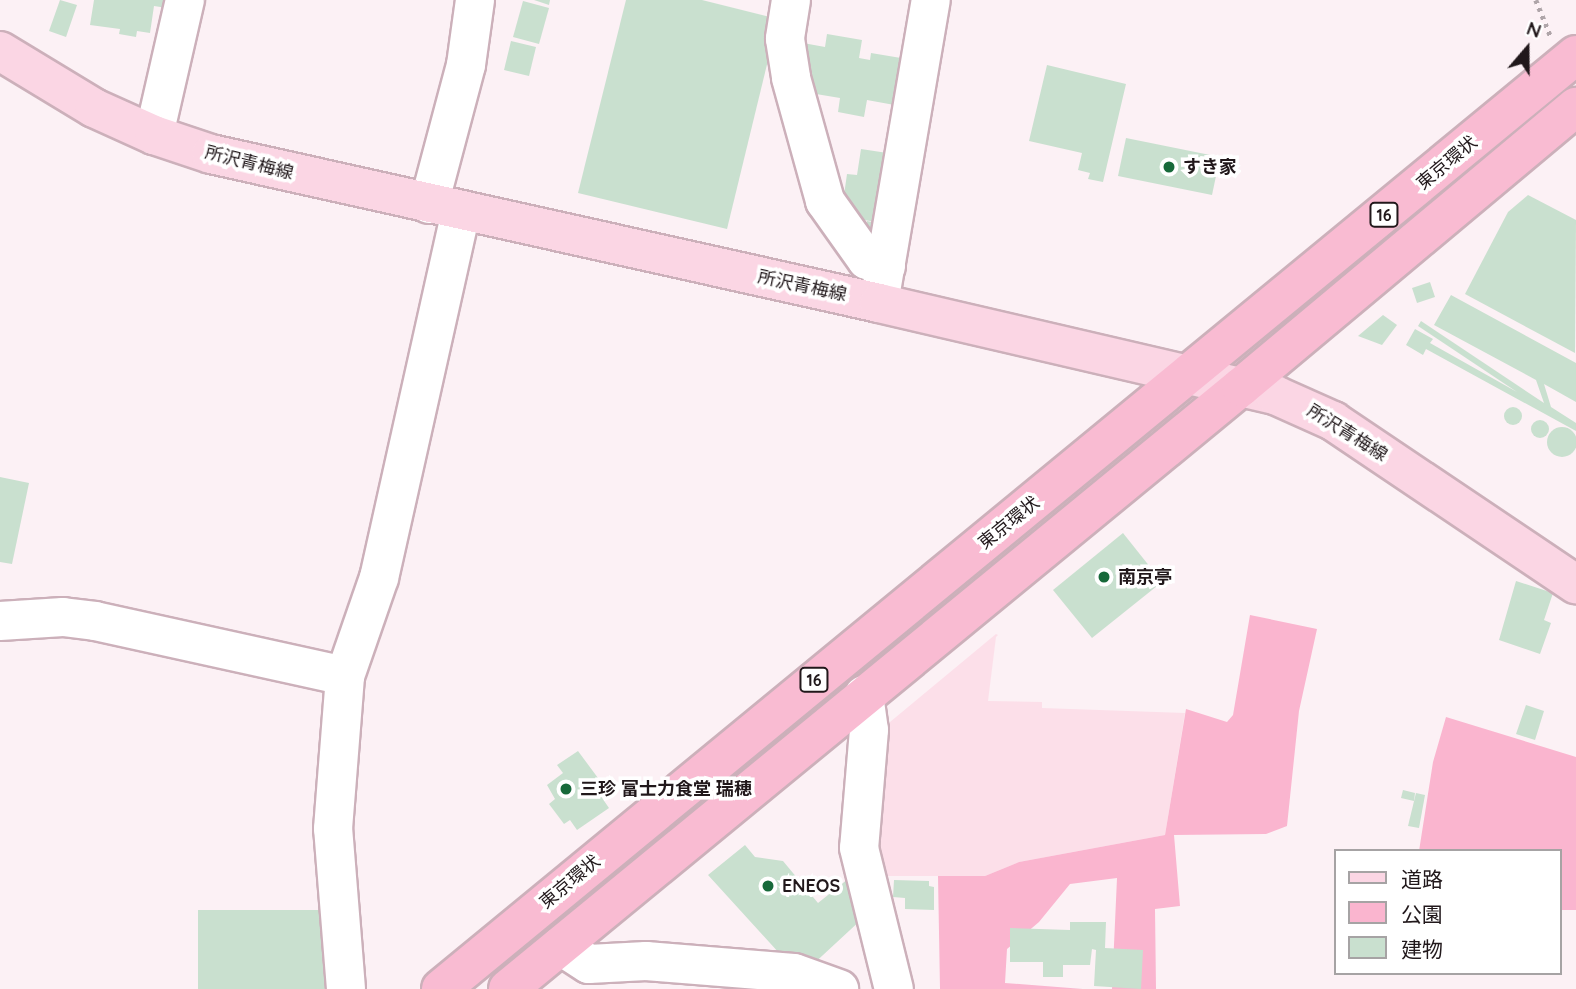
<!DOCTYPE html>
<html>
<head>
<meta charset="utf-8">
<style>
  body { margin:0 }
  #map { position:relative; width:1576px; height:989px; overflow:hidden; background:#fcf1f5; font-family:Quicksand,"Noto Sans JP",sans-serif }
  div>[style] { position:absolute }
  .built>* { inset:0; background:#fcdfe9 }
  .green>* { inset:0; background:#fab5cf }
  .building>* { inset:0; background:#c9e0cf }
  .round { border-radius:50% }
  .path>* { height:4.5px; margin-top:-2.25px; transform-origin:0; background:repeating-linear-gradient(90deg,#afa5a9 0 3.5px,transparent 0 8.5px) }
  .roads { filter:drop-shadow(2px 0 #ccb0ba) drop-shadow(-2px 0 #ccb0ba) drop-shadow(0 2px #ccb0ba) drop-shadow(0 -2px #ccb0ba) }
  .minor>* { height:38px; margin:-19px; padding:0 19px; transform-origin:19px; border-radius:19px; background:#fff }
  .major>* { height:38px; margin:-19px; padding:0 19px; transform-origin:19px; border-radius:19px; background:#fbd6e4 }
  .highway>* { height:38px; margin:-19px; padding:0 19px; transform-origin:19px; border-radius:19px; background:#f9bbd2 }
  .dots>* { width:19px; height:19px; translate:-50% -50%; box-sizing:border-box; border:4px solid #fff; border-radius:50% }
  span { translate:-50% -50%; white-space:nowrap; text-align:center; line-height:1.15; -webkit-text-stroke:7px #fff; paint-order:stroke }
  .shield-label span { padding:2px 5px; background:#fff; border:2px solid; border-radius:5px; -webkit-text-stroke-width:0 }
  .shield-label { font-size:16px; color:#21181b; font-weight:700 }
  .street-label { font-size:18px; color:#21181b }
  .poi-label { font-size:18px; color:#21181b; font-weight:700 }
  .left { translate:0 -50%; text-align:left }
  .legend { position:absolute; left:1334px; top:849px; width:228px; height:126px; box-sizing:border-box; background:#fff; border:2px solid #a6a3a4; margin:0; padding:9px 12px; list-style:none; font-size:21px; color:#21181b }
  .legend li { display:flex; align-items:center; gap:14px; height:35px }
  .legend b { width:35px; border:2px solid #a6a3a4 }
  .north { position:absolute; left:1492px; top:14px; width:70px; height:70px; -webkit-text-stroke:5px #fff; paint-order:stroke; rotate:20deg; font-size:19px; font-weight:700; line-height:28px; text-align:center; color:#21181b }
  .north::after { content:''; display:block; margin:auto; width:24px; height:32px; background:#21181b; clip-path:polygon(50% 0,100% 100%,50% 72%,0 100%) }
</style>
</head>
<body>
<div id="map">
  <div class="built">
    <i style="clip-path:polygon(996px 634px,998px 635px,996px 637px,988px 701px,1042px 702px,1042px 708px,1185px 713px,1165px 835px,1019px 862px,985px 876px,882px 876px,874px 832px,890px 722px)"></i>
  </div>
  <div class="green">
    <i style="clip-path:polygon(1250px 615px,1317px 629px,1299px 711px,1287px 826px,1266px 834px,1174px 835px,1180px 906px,1155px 909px,1156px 989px,1112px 989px,1117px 878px,1070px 884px,1039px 922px,1007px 949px,1005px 983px,1083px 989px,940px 989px,938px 876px,985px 876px,1019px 862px,1165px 835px,1186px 709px,1227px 722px,1233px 715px)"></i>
    <i style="clip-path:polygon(1446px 717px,1576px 757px,1576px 910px,1560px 910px,1560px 851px,1419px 851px,1433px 762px)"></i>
  </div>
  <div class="building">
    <i style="clip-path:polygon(60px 0,77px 5px,66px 37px,49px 31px)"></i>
    <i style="clip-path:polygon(94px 0,168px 0,167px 8px,154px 6px,150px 33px,137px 31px,136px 37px,119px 34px,120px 29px,90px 25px)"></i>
    <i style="clip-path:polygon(534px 0,550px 0,549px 5px)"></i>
    <i style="clip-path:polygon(626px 0,702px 0,778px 19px,727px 229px,578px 193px)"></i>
    <i style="clip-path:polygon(523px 1px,549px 8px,539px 44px,513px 37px)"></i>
    <i style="clip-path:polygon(827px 34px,862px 40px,859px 58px,870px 60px,871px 53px,907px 59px,900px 106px,867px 100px,864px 117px,838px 112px,840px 98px,810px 93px,812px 79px,802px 78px,803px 43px,825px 47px)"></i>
    <i style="clip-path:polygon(511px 41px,536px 47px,529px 76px,504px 70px)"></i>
    <i style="clip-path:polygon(1047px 65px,1126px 84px,1103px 182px,1088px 179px,1090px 173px,1078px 170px,1082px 153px,1029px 141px)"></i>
    <i style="clip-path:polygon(1126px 138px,1220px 157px,1212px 195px,1118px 176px)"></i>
    <i style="clip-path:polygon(861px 149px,894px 154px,883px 223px,851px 218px,853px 204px,843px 202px,847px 174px,857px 175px)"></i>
    <i style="clip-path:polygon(1528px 195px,1576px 220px,1575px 353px,1465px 294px,1508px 212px)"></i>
    <i style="clip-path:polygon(867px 221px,883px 224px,882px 233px,866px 231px)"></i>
    <i style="clip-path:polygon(1430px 282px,1435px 297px,1417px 303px,1412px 288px)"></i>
    <i style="clip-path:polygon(1451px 295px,1576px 363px,1576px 402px,1544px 384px,1551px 407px,1576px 423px,1576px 431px,1426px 349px,1423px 355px,1406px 345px,1415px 329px,1433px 339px,1430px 343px,1517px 392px,1418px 326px,1421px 321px,1544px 403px,1536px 380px,1434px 325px)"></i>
    <i style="clip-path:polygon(1383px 315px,1397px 325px,1382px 345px,1358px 336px)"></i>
    <i class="round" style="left:1504px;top:407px;width:18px;height:18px"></i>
    <i class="round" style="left:1531px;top:420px;width:18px;height:18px"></i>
    <i class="round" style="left:1547px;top:427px;width:30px;height:30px"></i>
    <i style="clip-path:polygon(0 477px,29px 483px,12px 564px,0 562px)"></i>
    <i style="clip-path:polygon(1123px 533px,1162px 582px,1092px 638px,1053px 590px)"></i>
    <i style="clip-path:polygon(1516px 581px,1553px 593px,1544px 620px,1551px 623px,1540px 654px,1499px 640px)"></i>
    <i style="clip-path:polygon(1526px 705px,1544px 711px,1535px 740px,1516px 734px)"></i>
    <i style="clip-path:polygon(578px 751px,598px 778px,591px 782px,609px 808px,577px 830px,570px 820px,564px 824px,549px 804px,555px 799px,547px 785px,563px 773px,557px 765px)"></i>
    <i style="clip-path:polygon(1403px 790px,1415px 793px,1414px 801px,1401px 798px)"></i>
    <i style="clip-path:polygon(1416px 793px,1425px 795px,1419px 828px,1408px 826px)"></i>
    <i style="clip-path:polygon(745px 845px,755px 857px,783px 861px,818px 903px,848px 879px,863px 918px,809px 968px,790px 965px,708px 875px)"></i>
    <i style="clip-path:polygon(894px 880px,929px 881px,929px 886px,934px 887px,934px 910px,905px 909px,905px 898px,893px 897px)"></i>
    <i style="clip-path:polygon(198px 910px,326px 910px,327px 989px,198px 989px)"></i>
    <i style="clip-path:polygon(1070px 922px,1106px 922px,1105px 948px,1143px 950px,1141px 989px,1094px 986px,1096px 950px,1092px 949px,1090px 965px,1063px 965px,1063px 977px,1043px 977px,1043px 962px,1010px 962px,1010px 928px,1070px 930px)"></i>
  </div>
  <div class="path">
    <i style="left:1536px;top:0;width:38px;rotate:68deg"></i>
  </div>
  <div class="roads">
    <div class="minor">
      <i style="left:791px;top:0;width:39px;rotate:99deg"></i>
      <i style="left:785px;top:39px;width:39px;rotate:81deg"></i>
      <i style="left:791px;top:78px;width:128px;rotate:74.5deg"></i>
      <i style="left:825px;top:201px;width:72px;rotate:54.6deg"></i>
      <i style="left:867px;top:260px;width:20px;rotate:18deg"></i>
      <i style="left:154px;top:135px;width:139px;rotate:-77.1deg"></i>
      <i style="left:429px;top:204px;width:144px;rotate:-75.1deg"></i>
      <i style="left:466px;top:65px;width:66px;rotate:-82.1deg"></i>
      <i style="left:879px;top:303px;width:307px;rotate:-80.3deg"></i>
      <i style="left:0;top:621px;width:63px;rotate:-3.6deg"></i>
      <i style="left:63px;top:617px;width:32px;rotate:7deg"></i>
      <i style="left:95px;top:621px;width:256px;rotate:12.4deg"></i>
      <i style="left:864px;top:695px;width:35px;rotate:82deg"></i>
      <i style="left:869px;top:730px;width:118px;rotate:94.8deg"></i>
      <i style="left:859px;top:848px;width:145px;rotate:76.1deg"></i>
      <i style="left:561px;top:946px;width:33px;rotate:33deg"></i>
      <i style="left:589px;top:964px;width:57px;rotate:-3deg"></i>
      <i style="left:646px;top:961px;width:148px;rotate:4.6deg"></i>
      <i style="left:794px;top:973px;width:48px;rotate:19.6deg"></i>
      <i style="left:346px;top:989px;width:161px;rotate:-94.6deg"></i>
      <i style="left:333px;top:829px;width:153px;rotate:-85.5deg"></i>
      <i style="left:345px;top:676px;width:104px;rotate:-70.9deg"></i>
      <i style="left:379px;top:578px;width:376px;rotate:-77.4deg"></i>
    </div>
    <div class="major">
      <i style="left:0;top:51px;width:110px;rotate:31.2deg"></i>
      <i style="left:94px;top:108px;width:66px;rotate:24.2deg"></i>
      <i style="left:154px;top:135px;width:60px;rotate:18.4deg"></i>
      <i style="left:211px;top:154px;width:684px;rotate:12.57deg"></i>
      <i style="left:879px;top:303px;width:407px;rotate:13.1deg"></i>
      <i style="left:1275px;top:395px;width:64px;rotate:24.1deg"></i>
      <i style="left:1333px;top:421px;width:293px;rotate:33.9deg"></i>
    </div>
    <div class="highway">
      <i style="left:441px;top:989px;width:1470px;rotate:-39.45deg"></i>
      <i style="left:508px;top:989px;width:949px;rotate:-39.4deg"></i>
      <i style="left:1241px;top:387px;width:437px;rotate:-39.9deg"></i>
    </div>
  </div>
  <div class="dots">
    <i style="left:1169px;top:167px;background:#17693a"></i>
    <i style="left:1104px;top:577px;background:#17693a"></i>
    <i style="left:566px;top:789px;background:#17693a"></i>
    <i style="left:768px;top:886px;background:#17693a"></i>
  </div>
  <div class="shield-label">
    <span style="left:1384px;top:215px">16</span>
    <span style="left:814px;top:680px">16</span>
  </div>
  <div class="street-label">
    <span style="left:249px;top:163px;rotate:14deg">所沢青梅線</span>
    <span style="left:1447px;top:163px;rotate:-40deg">東京環状</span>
    <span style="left:802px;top:286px;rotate:12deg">所沢青梅線</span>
    <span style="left:1347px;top:433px;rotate:32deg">所沢青梅線</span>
    <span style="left:1009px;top:523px;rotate:-39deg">東京環状</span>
    <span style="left:570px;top:882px;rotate:-40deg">東京環状</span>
  </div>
  <div class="poi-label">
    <span class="left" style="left:1183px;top:167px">すき家</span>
    <span class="left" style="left:1118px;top:577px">南京亭</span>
    <span class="left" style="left:580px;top:789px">三珍 富士力食堂 瑞穂</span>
    <span class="left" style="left:782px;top:886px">ENEOS</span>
  </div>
  <ul class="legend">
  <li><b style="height:9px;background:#fbd6e4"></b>道路</li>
  <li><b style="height:19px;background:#fab5cf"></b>公園</li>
  <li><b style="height:19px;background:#c9e0cf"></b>建物</li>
  </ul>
  <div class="north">N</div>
</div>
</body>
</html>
